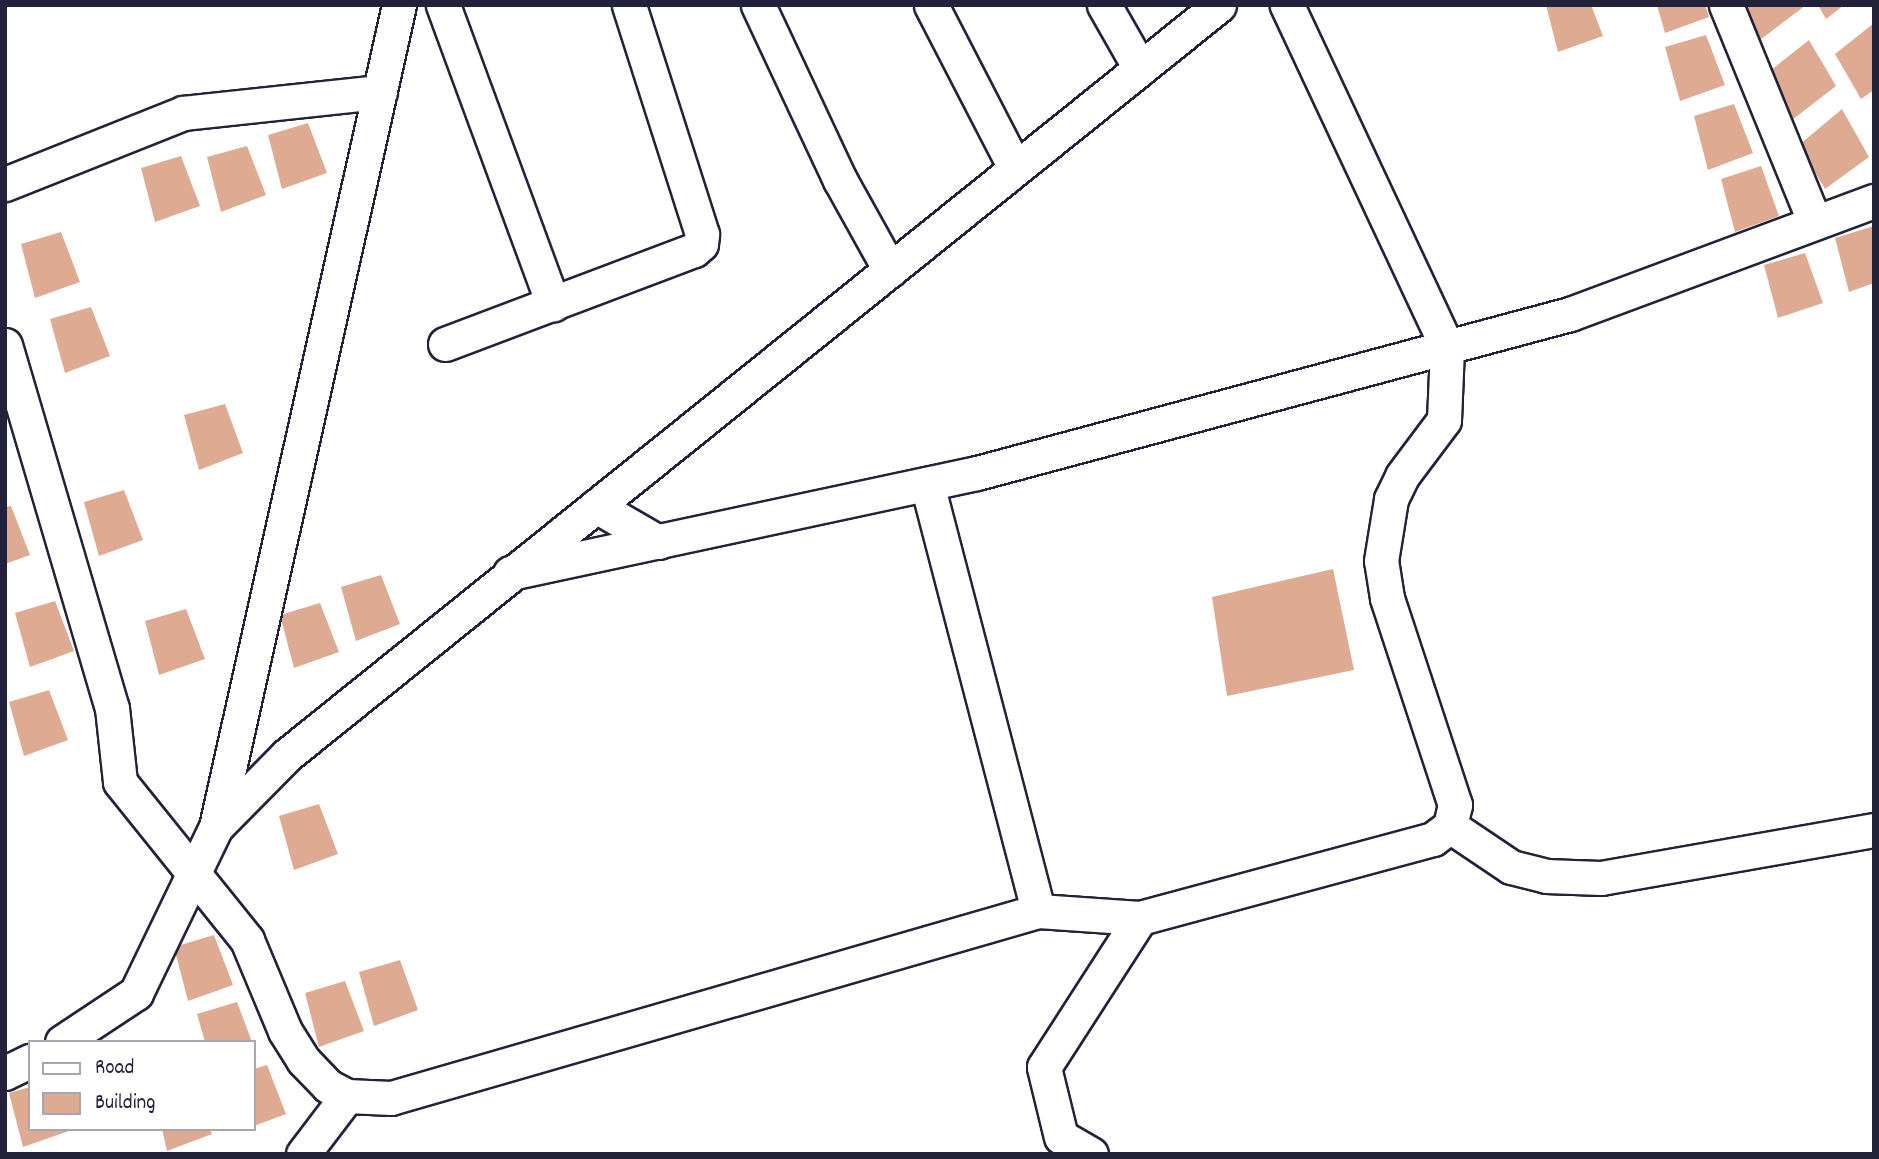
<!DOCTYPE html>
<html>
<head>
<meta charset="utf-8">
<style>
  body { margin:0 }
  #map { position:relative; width:1879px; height:1159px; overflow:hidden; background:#fff; font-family:Dekko,sans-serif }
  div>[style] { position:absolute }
  .building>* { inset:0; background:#deab92 }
  .roads { filter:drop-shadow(2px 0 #22223b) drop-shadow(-2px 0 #22223b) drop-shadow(0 2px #22223b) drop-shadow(0 -2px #22223b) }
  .minor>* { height:33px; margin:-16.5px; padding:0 16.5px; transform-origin:16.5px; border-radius:16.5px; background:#fff }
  span { translate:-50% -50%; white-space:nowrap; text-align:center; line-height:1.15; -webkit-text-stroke:5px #fff; paint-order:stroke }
  .frame { position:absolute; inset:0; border:7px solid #22223b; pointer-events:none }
  .legend { position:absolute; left:28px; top:1040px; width:228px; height:91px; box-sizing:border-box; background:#fff; border:2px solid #a7a7b1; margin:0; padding:9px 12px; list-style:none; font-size:21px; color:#22223b }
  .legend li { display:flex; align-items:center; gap:14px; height:35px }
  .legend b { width:35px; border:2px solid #a7a7b1 }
</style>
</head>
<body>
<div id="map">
  <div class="building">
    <i style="clip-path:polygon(1546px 5px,1591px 5px,1603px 36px,1558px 52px)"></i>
    <i style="clip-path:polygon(1657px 5px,1705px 5px,1709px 17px,1665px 33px)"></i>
    <i style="clip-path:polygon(1740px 5px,1806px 5px,1760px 40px)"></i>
    <i style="clip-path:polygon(1818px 5px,1844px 5px,1826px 19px)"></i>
    <i style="clip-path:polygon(1874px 23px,1874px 90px,1861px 99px,1835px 54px)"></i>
    <i style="clip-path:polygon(1706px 35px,1725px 85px,1680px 101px,1665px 47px)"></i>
    <i style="clip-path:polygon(1809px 40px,1836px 86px,1792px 120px,1766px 74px)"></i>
    <i style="clip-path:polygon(1734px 104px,1753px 153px,1708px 170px,1694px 116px)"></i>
    <i style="clip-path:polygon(1842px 109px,1869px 157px,1825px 189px,1799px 145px)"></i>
    <i style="clip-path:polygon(308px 123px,327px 173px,282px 189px,268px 135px)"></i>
    <i style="clip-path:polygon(247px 146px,266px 195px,221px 212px,207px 157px)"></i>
    <i style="clip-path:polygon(181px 156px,200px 206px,155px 222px,141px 168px)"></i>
    <i style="clip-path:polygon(1761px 166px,1779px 216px,1735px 232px,1721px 179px)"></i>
    <i style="clip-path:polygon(1874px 226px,1874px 283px,1849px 292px,1835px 238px)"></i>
    <i style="clip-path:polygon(61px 232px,80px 282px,35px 298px,21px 244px)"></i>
    <i style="clip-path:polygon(1805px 253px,1823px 303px,1778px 318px,1764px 265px)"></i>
    <i style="clip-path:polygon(91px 307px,110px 356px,65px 373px,50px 319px)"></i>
    <i style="clip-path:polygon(225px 404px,243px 453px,199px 470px,184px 415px)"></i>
    <i style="clip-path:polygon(124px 490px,143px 540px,99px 556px,84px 502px)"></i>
    <i style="clip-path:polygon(11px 506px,30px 555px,5px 564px,5px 507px)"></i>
    <i style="clip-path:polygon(1333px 569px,1354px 670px,1227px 696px,1212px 597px)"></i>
    <i style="clip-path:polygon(381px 575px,400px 624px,356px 641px,341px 587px)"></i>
    <i style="clip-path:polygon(55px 601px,74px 651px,30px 667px,15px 613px)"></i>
    <i style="clip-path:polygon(320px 603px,339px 652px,294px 668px,280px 615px)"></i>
    <i style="clip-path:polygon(186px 609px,205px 659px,159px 675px,145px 621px)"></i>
    <i style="clip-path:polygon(49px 690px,68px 740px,24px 756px,9px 702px)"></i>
    <i style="clip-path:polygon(319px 804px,338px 854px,294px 870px,279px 816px)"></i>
    <i style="clip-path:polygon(214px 935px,233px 985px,188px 1001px,174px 947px)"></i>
    <i style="clip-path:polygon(400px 960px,418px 1010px,374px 1026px,359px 972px)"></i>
    <i style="clip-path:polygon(345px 981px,364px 1031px,319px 1047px,305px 993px)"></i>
    <i style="clip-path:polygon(237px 1002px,252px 1042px,205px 1042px,197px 1014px)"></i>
    <i style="clip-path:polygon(267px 1065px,286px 1114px,254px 1126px,254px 1069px)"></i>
    <i style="clip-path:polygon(30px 1087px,30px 1129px,72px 1130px,23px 1147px,9px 1093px)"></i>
    <i style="clip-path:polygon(162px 1129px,210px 1129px,212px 1134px,167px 1151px)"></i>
  </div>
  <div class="roads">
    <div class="minor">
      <i style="left:443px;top:5px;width:319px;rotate:69.8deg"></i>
      <i style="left:758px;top:5px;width:193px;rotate:64.9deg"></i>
      <i style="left:840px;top:180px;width:103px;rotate:60.9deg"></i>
      <i style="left:931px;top:5px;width:181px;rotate:62.7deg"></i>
      <i style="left:1104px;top:5px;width:73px;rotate:60.3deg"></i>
      <i style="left:1726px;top:5px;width:235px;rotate:67.8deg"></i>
      <i style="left:5px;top:184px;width:192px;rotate:-21.7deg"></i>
      <i style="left:183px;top:113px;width:198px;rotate:-6.1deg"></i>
      <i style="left:445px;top:344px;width:266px;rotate:-20.7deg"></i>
      <i style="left:694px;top:250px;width:9px;rotate:-41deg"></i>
      <i style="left:701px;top:244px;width:10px;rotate:-84deg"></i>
      <i style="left:702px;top:234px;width:240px;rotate:-107.7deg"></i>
      <i style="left:5px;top:345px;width:378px;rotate:73.6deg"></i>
      <i style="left:112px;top:708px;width:74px;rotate:83.8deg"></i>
      <i style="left:120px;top:782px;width:203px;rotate:51.2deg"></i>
      <i style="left:247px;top:940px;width:99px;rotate:67.3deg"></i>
      <i style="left:285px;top:1031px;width:34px;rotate:58deg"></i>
      <i style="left:303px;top:1060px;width:36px;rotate:46deg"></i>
      <i style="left:328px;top:1086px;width:21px;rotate:28deg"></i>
      <i style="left:347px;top:1096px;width:44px;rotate:2.6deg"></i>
      <i style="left:391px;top:1098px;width:673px;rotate:-16.12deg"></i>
      <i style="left:1038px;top:911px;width:102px;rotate:3.9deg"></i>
      <i style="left:1140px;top:918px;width:303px;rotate:-15.1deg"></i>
      <i style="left:1433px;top:839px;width:21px;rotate:-37deg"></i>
      <i style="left:1450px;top:826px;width:22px;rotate:-77deg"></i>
      <i style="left:1455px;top:805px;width:218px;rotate:-108.2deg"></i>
      <i style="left:1387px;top:598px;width:37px;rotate:-99deg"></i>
      <i style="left:1381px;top:561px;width:63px;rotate:-80.8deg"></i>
      <i style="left:1391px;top:499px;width:25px;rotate:-64deg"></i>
      <i style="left:1402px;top:476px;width:70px;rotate:-53.1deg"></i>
      <i style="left:1444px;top:420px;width:73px;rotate:-87.6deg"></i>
      <i style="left:1447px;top:347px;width:378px;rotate:-115.1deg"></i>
      <i style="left:927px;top:484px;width:441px;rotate:75.4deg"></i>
      <i style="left:596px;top:506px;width:72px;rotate:30.1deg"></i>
      <i style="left:510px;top:573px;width:478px;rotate:-12.1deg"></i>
      <i style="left:977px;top:473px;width:614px;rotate:-15.01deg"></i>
      <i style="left:1570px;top:314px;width:324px;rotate:-20.4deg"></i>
      <i style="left:1450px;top:826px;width:73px;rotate:33.9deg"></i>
      <i style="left:1511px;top:867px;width:36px;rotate:14deg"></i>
      <i style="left:1546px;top:876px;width:55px;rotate:2.1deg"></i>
      <i style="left:1601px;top:878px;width:277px;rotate:-10deg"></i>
      <i style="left:216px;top:827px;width:101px;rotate:-45.4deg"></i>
      <i style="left:287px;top:755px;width:1196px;rotate:-38.82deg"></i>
      <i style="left:62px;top:1042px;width:89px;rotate:-33.5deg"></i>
      <i style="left:136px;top:993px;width:184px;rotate:-64.3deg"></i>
      <i style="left:216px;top:827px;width:842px;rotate:-77.45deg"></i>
      <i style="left:5px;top:1073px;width:28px;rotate:-26deg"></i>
      <i style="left:303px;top:1154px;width:73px;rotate:-52.8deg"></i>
      <i style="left:1091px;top:1154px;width:34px;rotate:-150deg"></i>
      <i style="left:1061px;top:1137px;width:72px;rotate:-103.7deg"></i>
      <i style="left:1044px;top:1067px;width:177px;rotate:-57.2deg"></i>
    </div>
  </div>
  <div class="frame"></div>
  <ul class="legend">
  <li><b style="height:9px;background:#fff"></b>Road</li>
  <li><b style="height:19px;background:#deab92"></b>Building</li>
  </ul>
</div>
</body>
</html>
